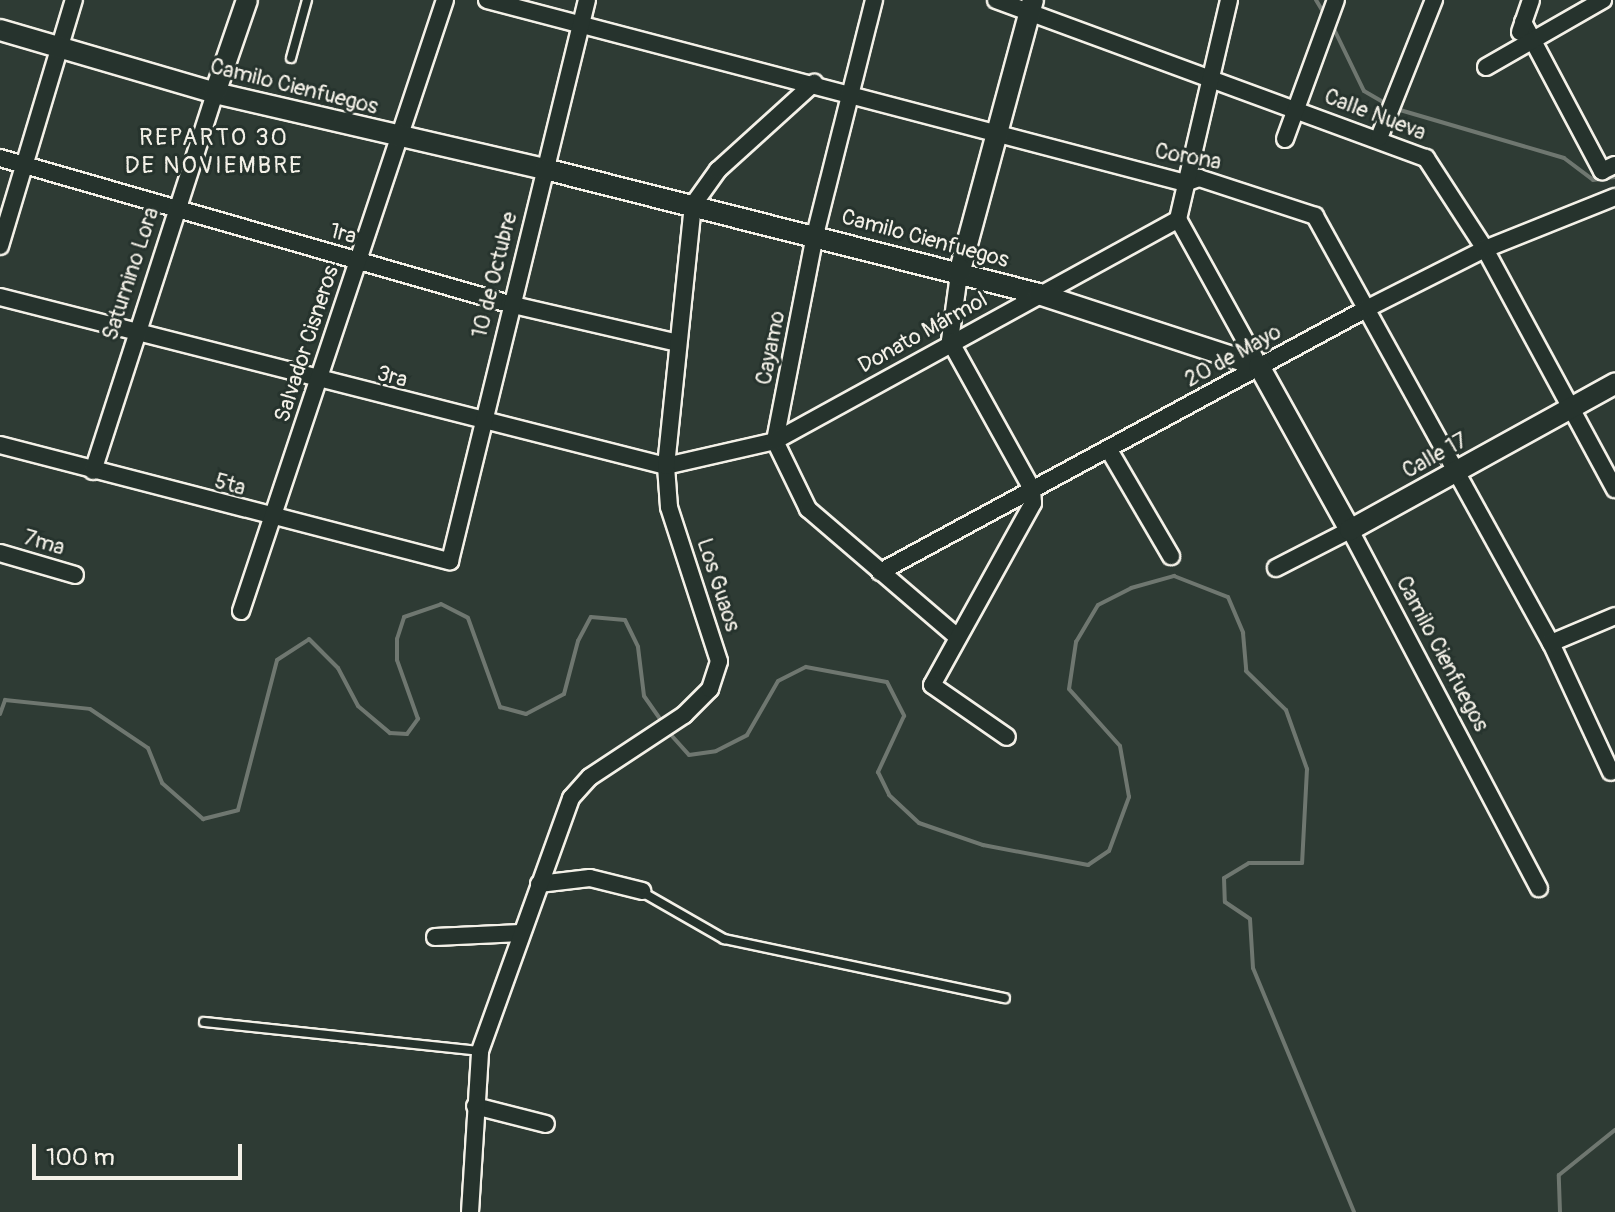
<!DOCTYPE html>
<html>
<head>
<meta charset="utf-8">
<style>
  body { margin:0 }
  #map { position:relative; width:1615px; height:1212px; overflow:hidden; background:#2e3b34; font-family:Pangolin,sans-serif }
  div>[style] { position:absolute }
  .stream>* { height:4px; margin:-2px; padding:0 2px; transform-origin:2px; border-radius:2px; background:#6f7770 }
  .roads { filter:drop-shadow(2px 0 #f4f1e8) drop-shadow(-2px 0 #f4f1e8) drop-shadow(0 2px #f4f1e8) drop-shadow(0 -2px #f4f1e8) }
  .service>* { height:8px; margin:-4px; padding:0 4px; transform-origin:4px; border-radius:4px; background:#26332d }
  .minor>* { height:16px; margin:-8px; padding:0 8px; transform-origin:8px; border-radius:8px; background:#26332d }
  .tertiary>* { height:20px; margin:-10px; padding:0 10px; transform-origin:10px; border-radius:10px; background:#26332d }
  span { translate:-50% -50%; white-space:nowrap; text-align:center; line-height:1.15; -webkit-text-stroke:6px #26332d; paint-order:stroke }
  .street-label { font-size:22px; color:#f4f1e8 }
  .neighbourhood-label { font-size:24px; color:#f4f1e8; letter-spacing:2px }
  .scale { position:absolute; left:32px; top:1144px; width:210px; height:36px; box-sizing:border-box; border:4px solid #f4f1e8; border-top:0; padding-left:10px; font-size:24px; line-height:28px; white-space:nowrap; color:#f4f1e8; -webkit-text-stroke:6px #26332d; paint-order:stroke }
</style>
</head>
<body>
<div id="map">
  <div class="stream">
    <i style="left:1316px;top:0;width:12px;rotate:59deg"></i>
    <i style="left:1333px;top:27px;width:71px;rotate:64.2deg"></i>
    <i style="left:1364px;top:91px;width:22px;rotate:30deg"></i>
    <i style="left:1400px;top:110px;width:171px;rotate:16.3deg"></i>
    <i style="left:1564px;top:158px;width:36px;rotate:37deg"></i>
    <i style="left:1593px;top:180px;width:22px;rotate:-8deg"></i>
    <i style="left:0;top:714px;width:15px;rotate:-70deg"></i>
    <i style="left:5px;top:700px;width:85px;rotate:6deg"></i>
    <i style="left:90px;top:709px;width:70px;rotate:33.9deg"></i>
    <i style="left:148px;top:748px;width:38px;rotate:68deg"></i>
    <i style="left:162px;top:783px;width:55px;rotate:41.3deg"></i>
    <i style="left:203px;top:819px;width:36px;rotate:-14deg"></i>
    <i style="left:238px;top:810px;width:155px;rotate:-75.4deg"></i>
    <i style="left:277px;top:660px;width:38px;rotate:-33deg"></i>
    <i style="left:309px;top:639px;width:41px;rotate:45deg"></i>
    <i style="left:338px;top:668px;width:43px;rotate:62.2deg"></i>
    <i style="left:358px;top:706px;width:42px;rotate:40.2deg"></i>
    <i style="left:390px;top:733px;width:17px;rotate:3deg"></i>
    <i style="left:407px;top:734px;width:19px;rotate:-54deg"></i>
    <i style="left:418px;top:719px;width:63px;rotate:-109.6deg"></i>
    <i style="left:397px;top:660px;width:21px;rotate:-90deg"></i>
    <i style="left:397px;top:639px;width:23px;rotate:-72deg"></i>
    <i style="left:404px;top:617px;width:39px;rotate:-19deg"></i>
    <i style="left:441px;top:604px;width:30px;rotate:27deg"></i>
    <i style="left:468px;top:618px;width:95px;rotate:70.2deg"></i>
    <i style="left:500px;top:707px;width:27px;rotate:15deg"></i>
    <i style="left:526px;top:714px;width:43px;rotate:-27.8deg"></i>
    <i style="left:564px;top:694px;width:55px;rotate:-75.2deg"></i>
    <i style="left:578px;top:641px;width:27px;rotate:-62deg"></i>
    <i style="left:591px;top:617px;width:34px;rotate:5deg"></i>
    <i style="left:625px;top:620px;width:30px;rotate:64deg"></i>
    <i style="left:638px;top:647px;width:49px;rotate:83deg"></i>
    <i style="left:644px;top:696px;width:29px;rotate:55deg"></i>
    <i style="left:672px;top:736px;width:25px;rotate:48deg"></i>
    <i style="left:689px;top:755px;width:27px;rotate:-8deg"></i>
    <i style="left:716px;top:751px;width:35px;rotate:-27deg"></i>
    <i style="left:747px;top:735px;width:62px;rotate:-60.1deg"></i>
    <i style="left:778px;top:681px;width:31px;rotate:-27deg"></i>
    <i style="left:806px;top:667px;width:82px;rotate:10.5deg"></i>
    <i style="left:887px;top:682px;width:38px;rotate:63deg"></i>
    <i style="left:904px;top:716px;width:62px;rotate:114.9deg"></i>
    <i style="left:878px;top:772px;width:25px;rotate:64deg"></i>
    <i style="left:889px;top:795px;width:41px;rotate:43deg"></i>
    <i style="left:919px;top:823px;width:68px;rotate:19deg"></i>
    <i style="left:983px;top:845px;width:107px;rotate:10.8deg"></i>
    <i style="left:1088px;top:865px;width:25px;rotate:-34deg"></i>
    <i style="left:1109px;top:851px;width:58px;rotate:-69.7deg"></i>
    <i style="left:1129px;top:797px;width:52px;rotate:-100deg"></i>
    <i style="left:1120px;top:746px;width:76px;rotate:-131.8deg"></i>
    <i style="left:1069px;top:689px;width:48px;rotate:-81.5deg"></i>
    <i style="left:1076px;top:642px;width:43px;rotate:-59.3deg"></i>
    <i style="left:1098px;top:605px;width:37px;rotate:-27deg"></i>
    <i style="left:1131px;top:588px;width:45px;rotate:-15.6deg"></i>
    <i style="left:1174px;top:576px;width:58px;rotate:21.3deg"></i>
    <i style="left:1228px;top:597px;width:39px;rotate:67deg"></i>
    <i style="left:1243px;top:633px;width:38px;rotate:85deg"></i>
    <i style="left:1246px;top:671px;width:56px;rotate:44.3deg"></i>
    <i style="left:1286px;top:710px;width:63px;rotate:70.4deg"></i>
    <i style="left:1307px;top:769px;width:94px;rotate:93deg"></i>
    <i style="left:1302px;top:863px;width:53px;rotate:180deg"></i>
    <i style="left:1249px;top:863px;width:29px;rotate:149deg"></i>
    <i style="left:1224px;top:878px;width:24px;rotate:88deg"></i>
    <i style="left:1225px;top:902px;width:30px;rotate:34deg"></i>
    <i style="left:1250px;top:919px;width:49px;rotate:86.5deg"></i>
    <i style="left:1253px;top:968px;width:264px;rotate:67.5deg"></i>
    <i style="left:1560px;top:1212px;width:37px;rotate:-92deg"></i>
    <i style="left:1559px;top:1175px;width:72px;rotate:-38.8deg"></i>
  </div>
  <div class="roads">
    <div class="service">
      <i style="left:291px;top:58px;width:60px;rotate:-74.6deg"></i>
      <i style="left:642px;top:892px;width:95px;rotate:29.8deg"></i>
      <i style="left:724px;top:939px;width:287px;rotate:11.9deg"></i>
      <i style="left:204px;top:1022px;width:277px;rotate:6deg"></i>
    </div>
    <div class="minor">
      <i style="left:487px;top:0;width:722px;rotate:14.69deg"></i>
      <i style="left:1185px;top:183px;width:15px;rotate:-20deg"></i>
      <i style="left:1199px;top:178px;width:122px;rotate:18.1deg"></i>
      <i style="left:1315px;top:216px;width:488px;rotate:61.1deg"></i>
      <i style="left:1551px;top:643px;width:142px;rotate:65.1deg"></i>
      <i style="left:874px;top:0;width:242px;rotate:104.1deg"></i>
      <i style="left:815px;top:235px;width:210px;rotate:101deg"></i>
      <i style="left:775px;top:441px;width:76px;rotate:64.1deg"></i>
      <i style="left:808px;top:509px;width:195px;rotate:40.6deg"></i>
      <i style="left:996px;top:0;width:458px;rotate:20.2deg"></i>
      <i style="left:1426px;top:158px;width:108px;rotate:57deg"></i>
      <i style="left:1485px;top:249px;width:273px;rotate:61.6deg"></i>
      <i style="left:1229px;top:0;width:225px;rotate:103.1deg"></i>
      <i style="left:1178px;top:219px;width:168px;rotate:61.1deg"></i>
      <i style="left:1523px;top:22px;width:169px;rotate:62.1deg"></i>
      <i style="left:1602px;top:171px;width:14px;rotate:-25deg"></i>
      <i style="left:1520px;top:32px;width:34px;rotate:-71deg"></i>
      <i style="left:1486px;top:67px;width:135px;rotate:-29.8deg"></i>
      <i style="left:1379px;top:138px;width:149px;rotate:-68.3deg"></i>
      <i style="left:1285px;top:139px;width:148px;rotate:-69.9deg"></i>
      <i style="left:0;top:158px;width:530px;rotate:16deg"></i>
      <i style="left:509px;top:304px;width:173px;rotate:13deg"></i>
      <i style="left:0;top:246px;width:257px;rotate:-73.3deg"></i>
      <i style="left:959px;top:274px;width:68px;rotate:97.7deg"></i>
      <i style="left:950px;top:341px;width:169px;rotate:61deg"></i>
      <i style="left:1032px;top:489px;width:14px;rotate:86deg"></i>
      <i style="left:1033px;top:503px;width:208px;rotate:119deg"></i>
      <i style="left:932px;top:685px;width:91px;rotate:34.7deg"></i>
      <i style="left:0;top:297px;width:687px;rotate:14.24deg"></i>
      <i style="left:666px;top:466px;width:112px;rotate:-12.9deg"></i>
      <i style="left:775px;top:441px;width:460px;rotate:-28.8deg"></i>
      <i style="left:0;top:445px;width:465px;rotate:14.5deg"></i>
      <i style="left:450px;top:561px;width:577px;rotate:-76.28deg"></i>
      <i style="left:1109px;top:450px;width:123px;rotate:59.7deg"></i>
      <i style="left:93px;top:471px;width:397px;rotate:-72.1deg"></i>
      <i style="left:0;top:553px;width:78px;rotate:16.3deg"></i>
      <i style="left:1276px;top:568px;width:83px;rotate:-27.2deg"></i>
      <i style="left:1350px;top:530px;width:405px;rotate:62.2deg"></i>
      <i style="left:880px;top:572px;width:553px;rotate:-28.42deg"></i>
      <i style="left:1366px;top:309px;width:133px;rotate:-26.8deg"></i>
      <i style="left:1485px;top:249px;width:140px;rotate:-21.8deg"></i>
      <i style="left:241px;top:611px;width:644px;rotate:-71.54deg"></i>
      <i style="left:1551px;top:643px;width:69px;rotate:-22.9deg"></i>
      <i style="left:539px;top:884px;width:51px;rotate:-6.7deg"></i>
      <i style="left:590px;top:878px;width:54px;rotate:14deg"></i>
      <i style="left:435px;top:937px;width:86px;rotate:-2.7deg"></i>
      <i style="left:475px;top:1106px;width:73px;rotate:14.2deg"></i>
      <i style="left:470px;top:1212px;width:161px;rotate:-86.4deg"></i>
      <i style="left:480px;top:1051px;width:269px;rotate:-70.2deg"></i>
      <i style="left:571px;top:798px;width:28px;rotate:-48deg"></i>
      <i style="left:590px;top:777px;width:113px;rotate:-33.4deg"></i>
      <i style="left:684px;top:715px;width:37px;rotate:-45deg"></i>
      <i style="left:710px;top:689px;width:29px;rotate:-72deg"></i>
      <i style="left:719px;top:661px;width:162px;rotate:-108deg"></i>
      <i style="left:669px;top:507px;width:41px;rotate:-94.2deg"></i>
      <i style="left:666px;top:466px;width:262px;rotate:-84.1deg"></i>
      <i style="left:693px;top:205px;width:43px;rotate:-54.5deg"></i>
      <i style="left:718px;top:170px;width:130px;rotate:-42.2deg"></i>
    </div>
    <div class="tertiary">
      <i style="left:0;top:30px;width:224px;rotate:16.3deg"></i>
      <i style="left:215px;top:93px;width:339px;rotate:13deg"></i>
      <i style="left:545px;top:169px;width:510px;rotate:14.2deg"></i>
      <i style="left:1039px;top:294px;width:231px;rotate:18.1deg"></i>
      <i style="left:1259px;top:366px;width:188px;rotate:61deg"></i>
      <i style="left:1350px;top:530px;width:303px;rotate:-28.9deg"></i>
      <i style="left:215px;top:93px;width:98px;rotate:-71deg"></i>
      <i style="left:959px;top:274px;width:284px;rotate:-74.9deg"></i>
    </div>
  </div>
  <div class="street-label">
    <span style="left:294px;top:87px;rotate:14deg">Camilo Cienfuegos</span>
    <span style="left:1375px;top:115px;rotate:21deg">Calle Nueva</span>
    <span style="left:1188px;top:157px;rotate:10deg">Corona</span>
    <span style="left:343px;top:234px;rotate:15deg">1ra</span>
    <span style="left:925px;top:239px;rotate:15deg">Camilo Cienfuegos</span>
    <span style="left:131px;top:274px;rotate:-72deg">Saturnino Lora</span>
    <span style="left:495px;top:275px;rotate:-76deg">10 de Octubre</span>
    <span style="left:923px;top:333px;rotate:-29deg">Donato Mármol</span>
    <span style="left:307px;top:344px;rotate:-72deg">Salvador Cisneros</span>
    <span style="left:771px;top:348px;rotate:-79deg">Cayamo</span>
    <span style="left:1233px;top:356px;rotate:-29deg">20 de Mayo</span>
    <span style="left:392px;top:377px;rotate:15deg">3ra</span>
    <span style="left:1435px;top:456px;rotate:-29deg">Calle 17</span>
    <span style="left:230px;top:485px;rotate:15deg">5ta</span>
    <span style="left:44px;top:543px;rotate:16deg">7ma</span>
    <span style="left:718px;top:585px;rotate:72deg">Los Guaos</span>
    <span style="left:1442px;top:654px;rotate:62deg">Camilo Cienfuegos</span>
  </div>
  <div class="neighbourhood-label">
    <span style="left:214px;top:152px">REPARTO 30<br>DE NOVIEMBRE</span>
  </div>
  <div class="scale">100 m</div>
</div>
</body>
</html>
